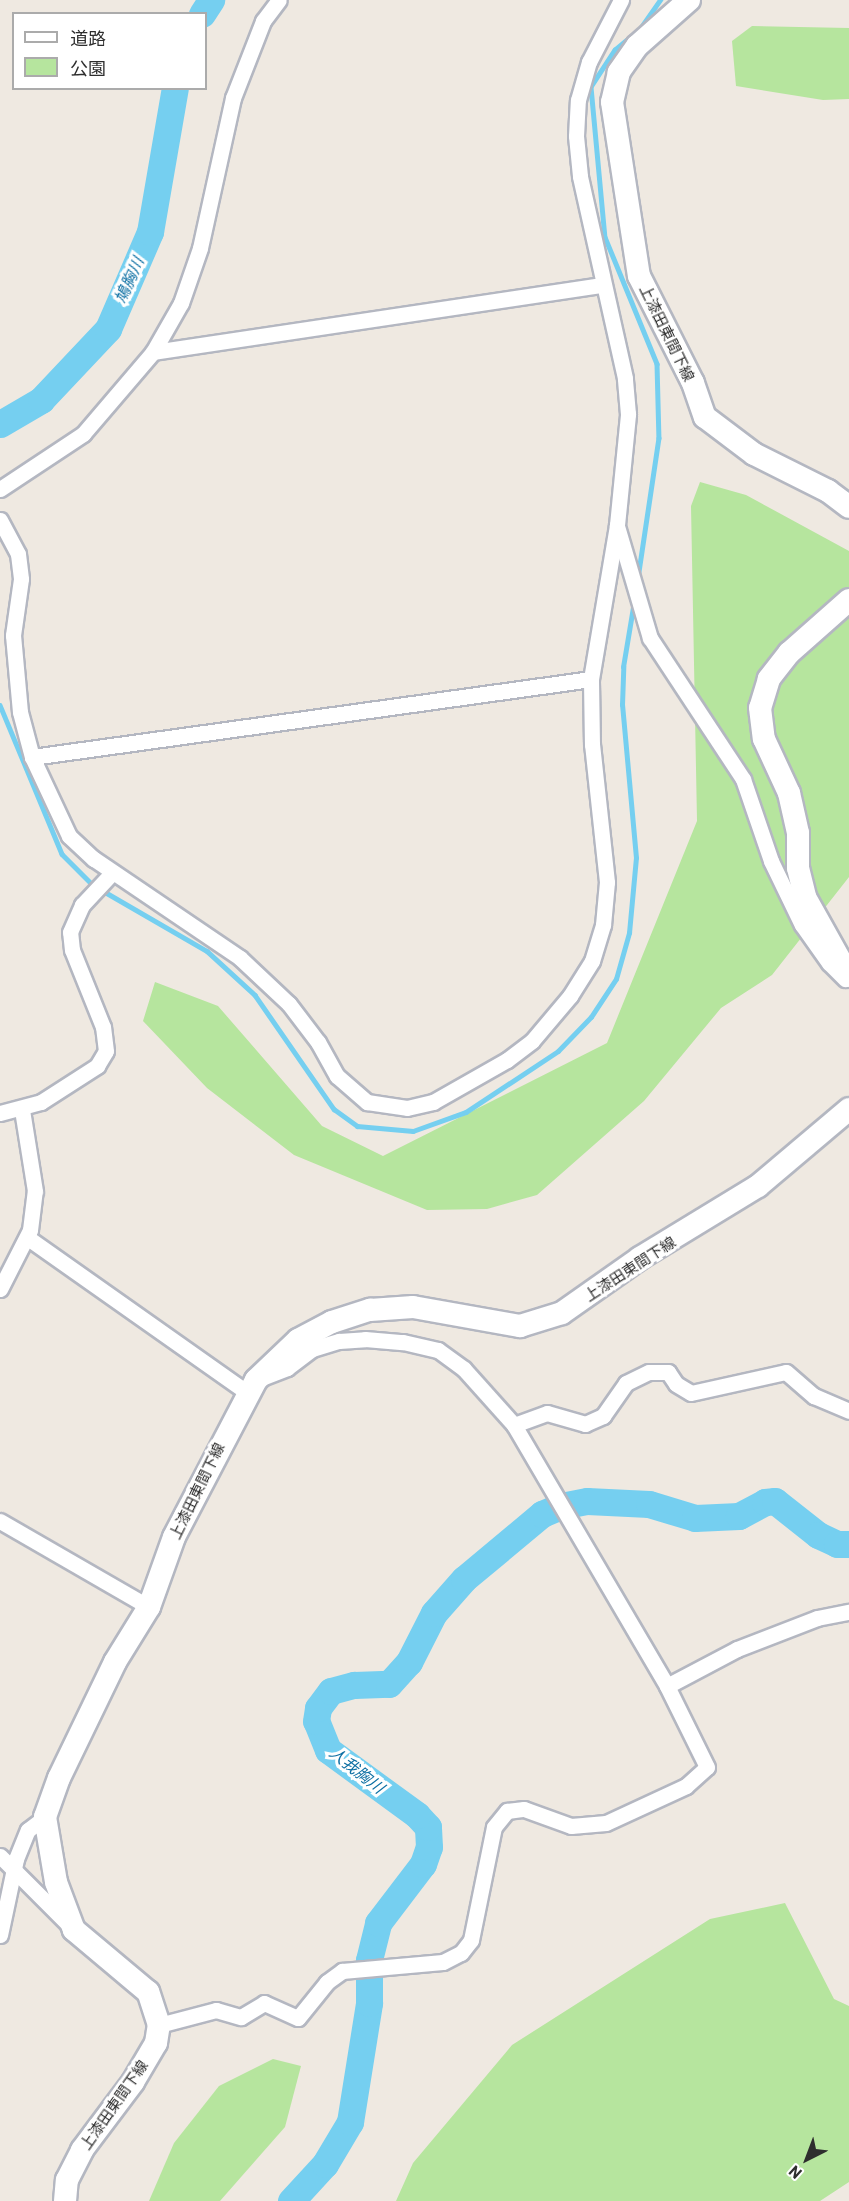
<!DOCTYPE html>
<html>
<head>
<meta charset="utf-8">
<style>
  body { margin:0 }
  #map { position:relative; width:849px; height:2201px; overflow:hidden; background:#efe9e1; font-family:Barlow,"Noto Sans JP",sans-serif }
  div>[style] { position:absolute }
  .green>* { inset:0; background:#b6e59e }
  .stream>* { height:4.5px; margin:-2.25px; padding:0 2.25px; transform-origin:2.25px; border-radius:2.25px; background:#75cff0 }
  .river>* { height:27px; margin:-13.5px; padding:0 13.5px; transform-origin:13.5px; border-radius:13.5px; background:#75cff0 }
  .roads { filter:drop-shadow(2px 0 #b4b7c1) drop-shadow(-2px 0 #b4b7c1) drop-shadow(0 2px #b4b7c1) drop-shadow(0 -2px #b4b7c1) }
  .street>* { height:15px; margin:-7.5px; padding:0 7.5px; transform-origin:7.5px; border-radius:7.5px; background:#fff }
  .secondary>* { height:22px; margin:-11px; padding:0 11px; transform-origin:11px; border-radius:11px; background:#fff }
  span { translate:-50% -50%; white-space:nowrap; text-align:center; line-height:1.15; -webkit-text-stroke:6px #fff; paint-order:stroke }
  .street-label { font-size:15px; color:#2e2e2e }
  .water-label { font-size:16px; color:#0d6fa3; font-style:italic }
  .legend { position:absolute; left:12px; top:12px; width:195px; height:78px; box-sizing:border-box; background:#fff; border:2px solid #ababab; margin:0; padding:8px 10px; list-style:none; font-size:18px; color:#2e2e2e }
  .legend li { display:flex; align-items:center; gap:12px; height:30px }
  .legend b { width:30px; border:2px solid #ababab }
  .north { position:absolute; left:777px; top:2129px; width:60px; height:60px; -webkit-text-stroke:4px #fff; paint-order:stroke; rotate:222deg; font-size:16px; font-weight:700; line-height:24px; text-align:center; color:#2e2e2e }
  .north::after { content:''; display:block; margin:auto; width:21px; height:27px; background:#2e2e2e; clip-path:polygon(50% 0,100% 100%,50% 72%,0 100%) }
</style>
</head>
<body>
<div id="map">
  <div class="green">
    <i style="clip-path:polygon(752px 26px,849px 28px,849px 99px,823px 100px,736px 86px,732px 41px)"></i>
    <i style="clip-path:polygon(700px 482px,746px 495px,849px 551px,849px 877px,772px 975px,721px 1008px,644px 1101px,537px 1195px,487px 1209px,427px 1210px,294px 1155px,207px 1088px,143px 1021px,155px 982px,218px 1006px,322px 1126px,383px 1156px,607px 1043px,697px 821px,691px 506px)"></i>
    <i style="clip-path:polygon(785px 1903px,834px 1999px,849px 2006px,849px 2182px,820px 2201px,396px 2201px,413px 2163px,512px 2045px,710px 1919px)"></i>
    <i style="clip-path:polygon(273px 2059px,301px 2066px,285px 2127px,220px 2201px,149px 2201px,174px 2143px,219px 2086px)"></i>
  </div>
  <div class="stream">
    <i style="left:639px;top:30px;width:37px;rotate:-55deg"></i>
    <i style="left:633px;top:35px;width:23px;rotate:140deg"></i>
    <i style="left:615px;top:50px;width:44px;rotate:123deg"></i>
    <i style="left:591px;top:87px;width:151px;rotate:84.7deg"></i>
    <i style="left:605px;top:237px;width:137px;rotate:67.7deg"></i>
    <i style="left:657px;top:364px;width:74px;rotate:88.5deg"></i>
    <i style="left:659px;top:438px;width:142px;rotate:98.5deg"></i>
    <i style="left:0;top:705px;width:161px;rotate:67.4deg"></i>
    <i style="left:62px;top:854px;width:44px;rotate:45deg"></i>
    <i style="left:93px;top:885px;width:132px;rotate:30.1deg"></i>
    <i style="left:207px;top:951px;width:65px;rotate:42.5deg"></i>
    <i style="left:255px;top:995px;width:139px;rotate:55.3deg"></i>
    <i style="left:334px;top:1109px;width:29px;rotate:36deg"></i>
    <i style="left:357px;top:1126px;width:56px;rotate:5.1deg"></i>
    <i style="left:413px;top:1131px;width:56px;rotate:-19.7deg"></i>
    <i style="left:466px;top:1112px;width:110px;rotate:-33.5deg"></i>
    <i style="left:558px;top:1051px;width:47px;rotate:-45.9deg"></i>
    <i style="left:591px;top:1017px;width:45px;rotate:-56.7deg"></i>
    <i style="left:616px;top:979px;width:48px;rotate:-74.2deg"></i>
    <i style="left:629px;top:933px;width:75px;rotate:-84.7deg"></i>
    <i style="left:636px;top:858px;width:154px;rotate:-95.2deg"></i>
    <i style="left:622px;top:705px;width:38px;rotate:-88deg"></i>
    <i style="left:623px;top:667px;width:67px;rotate:-80.5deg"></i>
  </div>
  <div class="river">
    <i style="left:202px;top:14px;width:17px;rotate:-57deg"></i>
    <i style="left:0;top:424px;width:48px;rotate:-30.3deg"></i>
    <i style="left:41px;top:400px;width:98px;rotate:-46.7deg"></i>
    <i style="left:108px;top:329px;width:106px;rotate:-66.6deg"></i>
    <i style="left:150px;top:232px;width:146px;rotate:-80.2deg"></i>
    <i style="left:291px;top:2201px;width:50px;rotate:-47.4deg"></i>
    <i style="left:325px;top:2164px;width:49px;rotate:-59.2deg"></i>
    <i style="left:350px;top:2122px;width:121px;rotate:-80.9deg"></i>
    <i style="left:369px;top:2003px;width:43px;rotate:-90deg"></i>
    <i style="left:369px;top:1960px;width:38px;rotate:-76deg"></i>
    <i style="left:378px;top:1923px;width:74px;rotate:-52.7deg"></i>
    <i style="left:423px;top:1864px;width:18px;rotate:-71deg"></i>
    <i style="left:429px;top:1847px;width:20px;rotate:-93deg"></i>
    <i style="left:428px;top:1827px;width:16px;rotate:-133deg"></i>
    <i style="left:417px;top:1815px;width:110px;rotate:-143.9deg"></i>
    <i style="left:328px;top:1750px;width:31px;rotate:-112deg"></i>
    <i style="left:316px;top:1721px;width:13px;rotate:-81deg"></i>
    <i style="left:318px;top:1708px;width:21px;rotate:-53deg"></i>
    <i style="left:331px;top:1691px;width:24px;rotate:-15deg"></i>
    <i style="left:354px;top:1685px;width:35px;rotate:-2deg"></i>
    <i style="left:389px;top:1684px;width:30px;rotate:-48deg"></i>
    <i style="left:409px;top:1662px;width:55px;rotate:-63deg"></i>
    <i style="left:434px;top:1613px;width:45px;rotate:-48.6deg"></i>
    <i style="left:464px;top:1579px;width:102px;rotate:-39.8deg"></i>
    <i style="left:542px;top:1514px;width:21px;rotate:-23deg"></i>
    <i style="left:561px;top:1506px;width:26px;rotate:-11deg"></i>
    <i style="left:587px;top:1501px;width:62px;rotate:2.8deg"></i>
    <i style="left:649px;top:1504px;width:48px;rotate:16.9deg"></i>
    <i style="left:695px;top:1518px;width:44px;rotate:-2.6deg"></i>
    <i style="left:739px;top:1516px;width:30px;rotate:-28deg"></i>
    <i style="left:765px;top:1502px;width:10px;rotate:-6deg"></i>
    <i style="left:775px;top:1501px;width:55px;rotate:38.3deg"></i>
    <i style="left:818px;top:1535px;width:21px;rotate:25deg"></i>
    <i style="left:837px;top:1544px;width:12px"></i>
  </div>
  <div class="roads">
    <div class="street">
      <i style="left:153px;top:352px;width:455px;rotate:-8.5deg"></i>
      <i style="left:0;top:489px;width:100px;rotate:-33.5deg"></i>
      <i style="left:83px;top:434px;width:108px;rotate:-49.5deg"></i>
      <i style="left:153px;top:352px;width:56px;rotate:-60.3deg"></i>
      <i style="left:181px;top:303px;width:58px;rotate:-70.9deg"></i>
      <i style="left:200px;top:248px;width:154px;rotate:-77.6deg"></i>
      <i style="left:233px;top:98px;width:83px;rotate:-68.7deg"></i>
      <i style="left:263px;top:21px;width:26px;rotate:-53deg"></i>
      <i style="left:0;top:520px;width:38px;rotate:62deg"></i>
      <i style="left:18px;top:554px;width:25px;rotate:83deg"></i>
      <i style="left:21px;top:579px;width:57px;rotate:98.1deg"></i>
      <i style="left:13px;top:635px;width:77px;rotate:84.8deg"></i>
      <i style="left:20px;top:712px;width:47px;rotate:75.1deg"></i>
      <i style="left:32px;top:757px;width:87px;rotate:64.9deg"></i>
      <i style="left:69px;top:836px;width:34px;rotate:43deg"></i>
      <i style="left:94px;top:859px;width:176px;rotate:34.1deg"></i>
      <i style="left:240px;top:958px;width:67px;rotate:43.2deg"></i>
      <i style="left:289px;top:1004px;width:48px;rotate:52.7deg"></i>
      <i style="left:318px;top:1042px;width:39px;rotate:61deg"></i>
      <i style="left:337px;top:1076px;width:40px;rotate:41deg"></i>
      <i style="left:367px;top:1102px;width:40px;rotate:8.5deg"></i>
      <i style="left:407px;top:1108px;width:27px;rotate:-13deg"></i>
      <i style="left:433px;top:1102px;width:85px;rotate:-29.6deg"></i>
      <i style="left:507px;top:1060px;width:31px;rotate:-37deg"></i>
      <i style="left:532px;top:1041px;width:59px;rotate:-49.8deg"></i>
      <i style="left:570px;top:996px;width:41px;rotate:-57.8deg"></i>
      <i style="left:592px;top:961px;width:38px;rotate:-73deg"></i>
      <i style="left:603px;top:925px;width:43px;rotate:-84.7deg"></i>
      <i style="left:607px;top:882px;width:138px;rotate:-96.2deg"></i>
      <i style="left:592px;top:745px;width:66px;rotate:-90.9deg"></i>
      <i style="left:591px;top:679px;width:156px;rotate:-80.4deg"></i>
      <i style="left:617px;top:525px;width:112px;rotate:-84.3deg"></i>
      <i style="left:628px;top:414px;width:36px;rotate:-95deg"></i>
      <i style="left:625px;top:378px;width:207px;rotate:-102.6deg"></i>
      <i style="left:580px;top:176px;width:40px;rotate:-95.7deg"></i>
      <i style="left:576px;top:136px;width:36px;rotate:-87deg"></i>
      <i style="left:578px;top:100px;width:40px;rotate:-74deg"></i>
      <i style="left:589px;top:62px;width:70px;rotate:-62.7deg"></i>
      <i style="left:617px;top:526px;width:117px;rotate:73.6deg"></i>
      <i style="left:650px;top:638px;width:169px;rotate:56.6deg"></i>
      <i style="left:743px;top:779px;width:87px;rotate:71.1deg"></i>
      <i style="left:771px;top:861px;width:71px;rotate:64.2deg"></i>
      <i style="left:802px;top:925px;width:47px;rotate:54.6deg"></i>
      <i style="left:829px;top:963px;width:23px;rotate:45deg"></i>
      <i style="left:32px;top:757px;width:564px;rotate:-7.94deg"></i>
      <i style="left:0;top:1113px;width:42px;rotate:-15deg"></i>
      <i style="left:41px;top:1102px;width:67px;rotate:-32.7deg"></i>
      <i style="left:97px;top:1066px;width:17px;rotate:-59deg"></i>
      <i style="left:106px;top:1051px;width:24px;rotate:-97deg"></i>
      <i style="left:103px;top:1027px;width:83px;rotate:-111.9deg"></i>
      <i style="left:72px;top:950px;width:18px;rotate:-96deg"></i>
      <i style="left:70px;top:932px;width:30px;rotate:-66deg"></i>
      <i style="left:82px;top:905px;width:45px;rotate:-46.8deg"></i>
      <i style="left:28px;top:1238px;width:271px;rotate:35.2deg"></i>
      <i style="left:0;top:1289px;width:66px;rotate:-63deg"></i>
      <i style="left:30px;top:1230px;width:39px;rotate:-83deg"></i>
      <i style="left:35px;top:1191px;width:82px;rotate:-99.1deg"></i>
      <i style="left:264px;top:1377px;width:25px;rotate:-21deg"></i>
      <i style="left:287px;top:1368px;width:31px;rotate:-37deg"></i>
      <i style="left:312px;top:1349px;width:28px;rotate:-17deg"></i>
      <i style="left:339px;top:1341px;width:26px;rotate:-4deg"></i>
      <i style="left:365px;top:1339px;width:38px;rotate:5deg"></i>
      <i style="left:403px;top:1342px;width:36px;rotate:13deg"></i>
      <i style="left:438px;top:1350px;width:32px;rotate:36deg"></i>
      <i style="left:464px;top:1369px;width:75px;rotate:48.2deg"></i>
      <i style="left:514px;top:1425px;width:303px;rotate:59.6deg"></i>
      <i style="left:667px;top:1686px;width:79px;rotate:-27.9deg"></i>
      <i style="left:737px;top:1649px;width:86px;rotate:-21.2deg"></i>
      <i style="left:817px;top:1618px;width:33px;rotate:-11deg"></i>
      <i style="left:514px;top:1425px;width:35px;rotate:-20deg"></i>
      <i style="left:547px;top:1413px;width:40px;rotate:16deg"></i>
      <i style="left:585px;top:1424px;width:20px;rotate:-24deg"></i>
      <i style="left:603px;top:1416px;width:40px;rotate:-55.1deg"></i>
      <i style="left:626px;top:1383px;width:25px;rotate:-26deg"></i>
      <i style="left:649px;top:1372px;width:19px"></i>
      <i style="left:668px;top:1372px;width:14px;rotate:56deg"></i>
      <i style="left:676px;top:1384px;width:17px;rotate:31deg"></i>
      <i style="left:691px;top:1393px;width:97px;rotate:-12.5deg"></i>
      <i style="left:786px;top:1372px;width:37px;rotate:41deg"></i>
      <i style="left:814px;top:1396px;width:38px;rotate:23deg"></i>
      <i style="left:0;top:1521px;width:172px;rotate:30deg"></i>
      <i style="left:0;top:1856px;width:96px;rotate:45deg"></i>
      <i style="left:0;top:1935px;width:78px;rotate:-78.1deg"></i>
      <i style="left:16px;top:1859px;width:31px;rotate:-68deg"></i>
      <i style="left:28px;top:1830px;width:21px;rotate:-37deg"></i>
      <i style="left:159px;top:2025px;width:59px;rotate:-14.7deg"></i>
      <i style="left:216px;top:2010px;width:26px;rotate:16deg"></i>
      <i style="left:241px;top:2017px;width:27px;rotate:-31deg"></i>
      <i style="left:264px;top:2003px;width:37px;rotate:24deg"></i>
      <i style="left:298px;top:2018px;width:46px;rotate:-51.1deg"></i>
      <i style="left:327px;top:1982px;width:19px;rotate:-36deg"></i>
      <i style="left:342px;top:1971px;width:101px;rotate:-5.1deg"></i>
      <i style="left:443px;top:1962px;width:20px;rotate:-27deg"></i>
      <i style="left:461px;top:1953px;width:16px;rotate:-52deg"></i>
      <i style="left:471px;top:1940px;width:115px;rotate:-78.5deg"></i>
      <i style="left:494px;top:1827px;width:21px;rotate:-51deg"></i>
      <i style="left:507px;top:1811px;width:17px;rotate:-7deg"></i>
      <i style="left:524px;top:1809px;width:50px;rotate:19.9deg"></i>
      <i style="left:571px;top:1826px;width:35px;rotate:-5deg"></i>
      <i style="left:606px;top:1823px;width:88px;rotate:-24.8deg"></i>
      <i style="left:686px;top:1786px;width:28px;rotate:-42deg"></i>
      <i style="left:707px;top:1767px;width:90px;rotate:-116.3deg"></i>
    </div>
    <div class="secondary">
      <i style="left:689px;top:0;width:69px;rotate:138.5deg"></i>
      <i style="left:637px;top:46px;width:32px;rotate:125deg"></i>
      <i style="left:619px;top:72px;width:31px;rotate:103deg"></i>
      <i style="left:612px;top:102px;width:176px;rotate:81.2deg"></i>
      <i style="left:639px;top:276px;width:120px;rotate:63.2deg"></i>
      <i style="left:693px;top:383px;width:36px;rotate:71deg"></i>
      <i style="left:705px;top:417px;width:61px;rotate:37.1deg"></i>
      <i style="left:754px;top:454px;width:83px;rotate:26.6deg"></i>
      <i style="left:828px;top:491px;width:26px;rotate:37deg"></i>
      <i style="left:849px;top:600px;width:80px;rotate:138.5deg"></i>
      <i style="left:789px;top:653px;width:33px;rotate:128deg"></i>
      <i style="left:769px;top:679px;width:30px;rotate:107deg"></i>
      <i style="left:760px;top:708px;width:31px;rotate:83deg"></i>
      <i style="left:764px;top:739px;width:60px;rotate:65.2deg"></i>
      <i style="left:789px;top:793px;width:41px;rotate:77.3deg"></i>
      <i style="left:798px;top:833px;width:35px;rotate:90deg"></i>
      <i style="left:798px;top:868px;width:30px;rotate:76deg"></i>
      <i style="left:805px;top:897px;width:90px;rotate:60.9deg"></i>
      <i style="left:65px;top:2201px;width:21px;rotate:-85deg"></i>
      <i style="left:67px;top:2180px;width:34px;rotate:-63deg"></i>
      <i style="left:82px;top:2150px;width:85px;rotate:-53.1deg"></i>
      <i style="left:133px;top:2082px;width:45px;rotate:-59.5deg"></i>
      <i style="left:156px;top:2043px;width:18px;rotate:-81deg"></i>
      <i style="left:159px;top:2025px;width:35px;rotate:-108deg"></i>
      <i style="left:148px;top:1992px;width:97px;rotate:-140deg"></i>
      <i style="left:74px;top:1930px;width:51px;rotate:-110.6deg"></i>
      <i style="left:56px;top:1882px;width:66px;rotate:-99.6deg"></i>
      <i style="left:45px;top:1817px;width:41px;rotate:-70.3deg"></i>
      <i style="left:59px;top:1778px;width:129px;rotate:-64.2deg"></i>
      <i style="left:115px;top:1662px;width:65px;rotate:-58.3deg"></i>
      <i style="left:149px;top:1607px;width:74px;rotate:-70.3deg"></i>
      <i style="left:174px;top:1537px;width:177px;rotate:-62.4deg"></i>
      <i style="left:256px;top:1380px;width:58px;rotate:-43.6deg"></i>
      <i style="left:298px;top:1340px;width:38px;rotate:-28deg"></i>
      <i style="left:332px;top:1322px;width:40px;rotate:-18deg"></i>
      <i style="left:370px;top:1310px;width:43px;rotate:-4deg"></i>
      <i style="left:413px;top:1307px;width:109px;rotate:10.1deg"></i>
      <i style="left:520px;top:1326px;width:44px;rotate:-17.2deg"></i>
      <i style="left:562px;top:1313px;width:95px;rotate:-35.2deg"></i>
      <i style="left:640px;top:1258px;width:138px;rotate:-31.4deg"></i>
      <i style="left:758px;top:1186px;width:119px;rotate:-40.2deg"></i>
    </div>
  </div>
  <div class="street-label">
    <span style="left:667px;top:333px;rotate:64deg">上漆田東間下線</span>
    <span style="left:630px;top:1269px;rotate:-33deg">上漆田東間下線</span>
    <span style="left:197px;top:1491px;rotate:-64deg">上漆田東間下線</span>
    <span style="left:114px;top:2105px;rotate:-55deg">上漆田東間下線</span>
  </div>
  <div class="water-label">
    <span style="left:129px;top:280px;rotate:-66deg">鳩胸川</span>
    <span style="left:357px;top:1770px;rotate:38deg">人我胸川</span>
  </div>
  <ul class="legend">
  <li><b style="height:8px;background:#fff"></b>道路</li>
  <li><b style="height:16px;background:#b6e59e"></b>公園</li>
  </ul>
  <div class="north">N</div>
</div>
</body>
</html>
